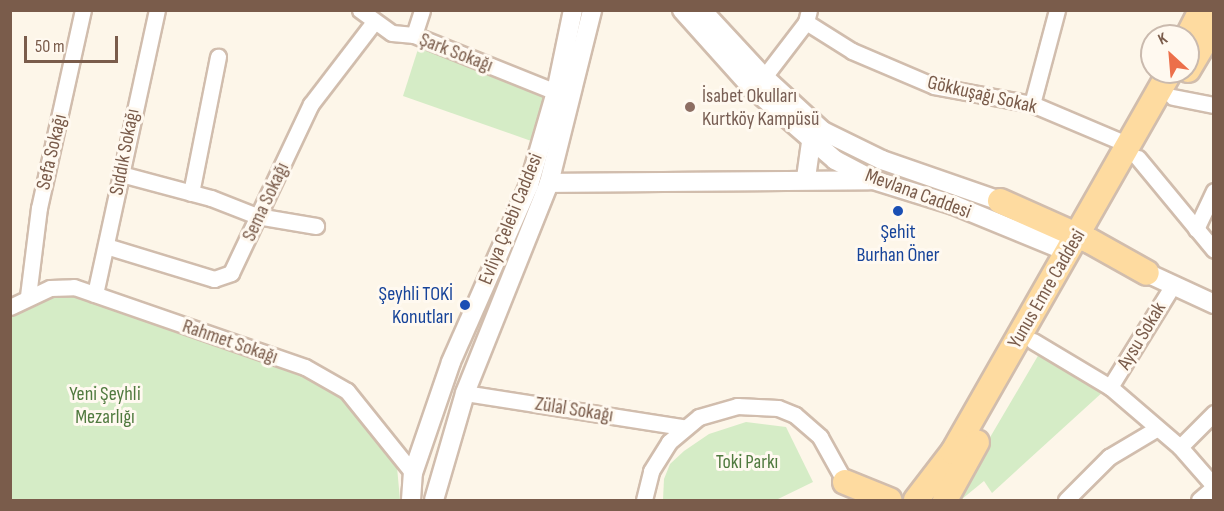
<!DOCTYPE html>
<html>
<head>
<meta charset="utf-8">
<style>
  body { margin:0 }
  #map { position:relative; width:1224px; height:511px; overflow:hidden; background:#fdf6e9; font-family:"Sofia Sans Condensed",sans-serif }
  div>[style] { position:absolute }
  .green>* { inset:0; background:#d5ecc6 }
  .roads { filter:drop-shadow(2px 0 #d1bdad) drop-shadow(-2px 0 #d1bdad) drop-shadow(0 2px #d1bdad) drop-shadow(0 -2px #d1bdad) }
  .minor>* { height:15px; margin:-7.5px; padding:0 7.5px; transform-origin:7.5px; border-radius:7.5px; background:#fff }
  .tertiary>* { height:18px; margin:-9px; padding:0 9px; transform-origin:9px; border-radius:9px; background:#fff }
  .primary>* { height:24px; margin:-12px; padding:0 12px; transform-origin:12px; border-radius:12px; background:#fedba0 }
  .dots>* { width:16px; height:16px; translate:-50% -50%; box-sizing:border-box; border:3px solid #fff9f0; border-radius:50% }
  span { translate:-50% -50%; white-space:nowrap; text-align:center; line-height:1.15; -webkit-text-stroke:6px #fff9f0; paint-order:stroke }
  .street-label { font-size:20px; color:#7a5c4b }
  .education-label { font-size:20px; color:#785e54 }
  .left { translate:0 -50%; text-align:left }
  .transit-label { font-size:20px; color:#164399 }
  .right { translate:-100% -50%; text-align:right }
  .park-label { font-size:20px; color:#507a3f }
  .frame { position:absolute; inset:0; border:12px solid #7a5c4b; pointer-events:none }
  .north { position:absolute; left:1140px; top:24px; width:60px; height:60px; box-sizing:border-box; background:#fff9f0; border:2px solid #cabaae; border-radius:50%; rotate:334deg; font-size:16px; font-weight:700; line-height:24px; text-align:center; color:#7a5c4b }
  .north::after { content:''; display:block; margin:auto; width:21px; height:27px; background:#ec6f4a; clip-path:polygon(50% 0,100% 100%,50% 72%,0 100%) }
  .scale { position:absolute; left:24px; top:36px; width:94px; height:27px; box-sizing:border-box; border:3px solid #7a5c4b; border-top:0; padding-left:8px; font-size:18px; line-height:21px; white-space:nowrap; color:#7a5c4b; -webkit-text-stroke:4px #fff9f0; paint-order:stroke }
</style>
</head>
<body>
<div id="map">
  <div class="green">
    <i style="clip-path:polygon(419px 46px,544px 94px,534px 142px,403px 96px)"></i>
    <i style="clip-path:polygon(68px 293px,310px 376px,337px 392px,397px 467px,400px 500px,11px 500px,11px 313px,44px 295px)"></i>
    <i style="clip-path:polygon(1039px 354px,1105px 390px,992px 493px,984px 481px,962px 499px,962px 485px)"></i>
    <i style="clip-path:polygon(746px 422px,786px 427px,813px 482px,776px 500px,663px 500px,664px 479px,670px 464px,684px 451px,709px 434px)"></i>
  </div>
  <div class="roads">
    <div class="minor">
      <i style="left:360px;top:10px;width:39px;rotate:36deg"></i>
      <i style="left:392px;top:33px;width:22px;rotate:5deg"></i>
      <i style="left:414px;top:35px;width:153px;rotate:21.9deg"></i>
      <i style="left:806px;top:22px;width:54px;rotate:32.2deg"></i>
      <i style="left:852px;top:51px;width:89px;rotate:23.1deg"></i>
      <i style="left:934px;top:86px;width:100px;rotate:10.4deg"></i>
      <i style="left:1032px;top:104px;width:105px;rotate:22.9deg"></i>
      <i style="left:414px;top:35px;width:26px;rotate:-72deg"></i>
      <i style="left:764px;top:77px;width:69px;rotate:-52.6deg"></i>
      <i style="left:806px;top:22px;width:12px;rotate:-76deg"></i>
      <i style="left:1173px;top:97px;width:42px;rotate:11deg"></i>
      <i style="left:1032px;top:104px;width:97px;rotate:-75.1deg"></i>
      <i style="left:1138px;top:158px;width:119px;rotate:50.4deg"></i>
      <i style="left:121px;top:174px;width:93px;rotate:14.9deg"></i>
      <i style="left:211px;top:198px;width:49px;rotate:21.4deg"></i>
      <i style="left:257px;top:216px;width:60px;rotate:9.6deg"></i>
      <i style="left:191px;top:193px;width:139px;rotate:-78.8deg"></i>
      <i style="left:1196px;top:229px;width:42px;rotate:-64.7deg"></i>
      <i style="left:106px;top:246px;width:113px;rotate:17deg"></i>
      <i style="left:214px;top:279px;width:18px;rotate:-19deg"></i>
      <i style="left:231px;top:273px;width:187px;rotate:-64.7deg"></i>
      <i style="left:311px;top:104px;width:103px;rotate:-52.5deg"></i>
      <i style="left:95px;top:294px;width:291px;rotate:-77.7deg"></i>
      <i style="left:28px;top:296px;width:89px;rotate:-82.9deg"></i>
      <i style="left:39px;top:208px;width:203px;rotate:-77.5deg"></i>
      <i style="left:10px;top:307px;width:44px;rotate:-25.4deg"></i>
      <i style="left:50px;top:288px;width:24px;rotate:-2deg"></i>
      <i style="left:74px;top:287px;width:244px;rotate:19.1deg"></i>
      <i style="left:305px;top:367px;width:48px;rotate:29.7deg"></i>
      <i style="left:347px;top:391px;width:105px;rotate:51.2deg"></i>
      <i style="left:1033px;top:341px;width:90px;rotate:30.9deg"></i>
      <i style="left:1110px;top:387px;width:92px;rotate:40.6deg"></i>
      <i style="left:1180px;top:447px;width:52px;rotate:48.9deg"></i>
      <i style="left:1110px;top:387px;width:120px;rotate:-58.3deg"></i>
      <i style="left:465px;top:393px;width:221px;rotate:8.9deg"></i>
      <i style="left:1180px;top:447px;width:48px;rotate:-45deg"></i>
      <i style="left:644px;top:500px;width:30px;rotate:-76deg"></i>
      <i style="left:651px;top:471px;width:34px;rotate:-58deg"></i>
      <i style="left:669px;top:442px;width:39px;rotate:-40deg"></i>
      <i style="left:699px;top:417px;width:40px;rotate:-16deg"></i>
      <i style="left:737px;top:406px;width:41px;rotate:2.8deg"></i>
      <i style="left:778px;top:408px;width:18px;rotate:22deg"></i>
      <i style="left:795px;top:415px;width:33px;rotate:41deg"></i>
      <i style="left:820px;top:437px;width:51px;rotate:60.9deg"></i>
      <i style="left:1066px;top:500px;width:61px;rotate:-45deg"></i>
      <i style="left:1109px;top:457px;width:55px;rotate:-30.8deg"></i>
      <i style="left:1199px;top:500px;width:20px;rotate:-41deg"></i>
    </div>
    <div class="tertiary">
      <i style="left:682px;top:10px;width:105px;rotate:48.1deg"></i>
      <i style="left:752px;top:88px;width:110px;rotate:40.9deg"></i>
      <i style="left:835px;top:160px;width:43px;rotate:27.8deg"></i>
      <i style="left:873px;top:180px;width:85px;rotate:17.2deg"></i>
      <i style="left:954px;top:205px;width:123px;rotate:22.4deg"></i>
      <i style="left:702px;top:10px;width:91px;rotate:47.2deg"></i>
      <i style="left:764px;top:77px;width:80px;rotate:42.5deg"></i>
      <i style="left:823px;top:131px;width:66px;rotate:26.2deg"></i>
      <i style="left:882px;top:160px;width:125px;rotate:19.2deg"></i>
      <i style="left:806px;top:178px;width:36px;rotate:-82deg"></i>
      <i style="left:549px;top:183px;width:320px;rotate:-0.5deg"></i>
      <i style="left:1147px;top:273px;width:74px;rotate:24.8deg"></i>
      <i style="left:411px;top:500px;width:27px;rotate:-86deg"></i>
      <i style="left:413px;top:473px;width:117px;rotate:-71.1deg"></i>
      <i style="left:451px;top:362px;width:193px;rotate:-66.2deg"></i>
      <i style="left:529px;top:185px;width:97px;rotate:-73.8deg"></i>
      <i style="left:556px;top:92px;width:84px;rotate:-78.3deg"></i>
      <i style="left:434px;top:500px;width:111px;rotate:-73.8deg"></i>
      <i style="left:465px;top:393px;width:226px;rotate:-68.2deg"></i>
      <i style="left:549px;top:183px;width:178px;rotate:-76deg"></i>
    </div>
    <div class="primary">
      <i style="left:1188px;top:36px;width:29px;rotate:-63deg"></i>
      <i style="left:1188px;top:70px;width:51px;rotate:-59.4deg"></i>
      <i style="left:1000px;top:201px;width:98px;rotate:24deg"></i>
      <i style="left:1090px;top:241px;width:65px;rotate:29.3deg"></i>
      <i style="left:845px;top:482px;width:48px;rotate:22.2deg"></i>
      <i style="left:916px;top:500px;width:61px;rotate:-52.4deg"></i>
      <i style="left:953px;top:452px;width:438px;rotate:-60.3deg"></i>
      <i style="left:945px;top:500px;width:66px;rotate:-61.1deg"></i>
    </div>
  </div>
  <div class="dots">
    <i style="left:690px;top:107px;background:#8d6e63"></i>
    <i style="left:898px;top:211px;background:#1a4fb4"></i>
    <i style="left:465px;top:305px;background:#1a4fb4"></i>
  </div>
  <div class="street-label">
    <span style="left:456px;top:53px;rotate:21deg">Şark Sokağı</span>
    <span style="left:982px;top:95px;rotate:13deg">Gökkuşağı Sokak</span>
    <span style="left:52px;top:152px;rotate:-77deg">Sefa Sokağı</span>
    <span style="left:125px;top:152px;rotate:-79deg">Sıddık Sokağı</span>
    <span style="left:918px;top:194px;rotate:20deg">Mevlana Caddesi</span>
    <span style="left:266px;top:202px;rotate:-65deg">Sema Sokağı</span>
    <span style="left:511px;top:219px;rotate:-68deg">Evliya Çelebi Caddesi</span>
    <span style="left:1047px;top:289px;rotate:-60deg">Yunus Emre Caddesi</span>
    <span style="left:1142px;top:336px;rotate:-59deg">Aysu Sokak</span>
    <span style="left:230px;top:342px;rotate:19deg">Rahmet Sokağı</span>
    <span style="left:574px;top:410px;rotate:9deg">Zülal Sokağı</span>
  </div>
  <div class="education-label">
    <span class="left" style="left:702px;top:108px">İsabet Okulları<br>Kurtköy Kampüsü</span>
  </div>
  <div class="transit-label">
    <span style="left:898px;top:244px">Şehit<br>Burhan Öner</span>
    <span class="right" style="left:453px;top:306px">Şeyhli TOKİ<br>Konutları</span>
  </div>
  <div class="park-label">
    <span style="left:105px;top:406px">Yeni Şeyhli<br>Mezarlığı</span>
    <span style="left:747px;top:462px">Toki Parkı</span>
  </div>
  <div class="frame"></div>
  <div class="north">K</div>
  <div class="scale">50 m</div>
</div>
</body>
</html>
